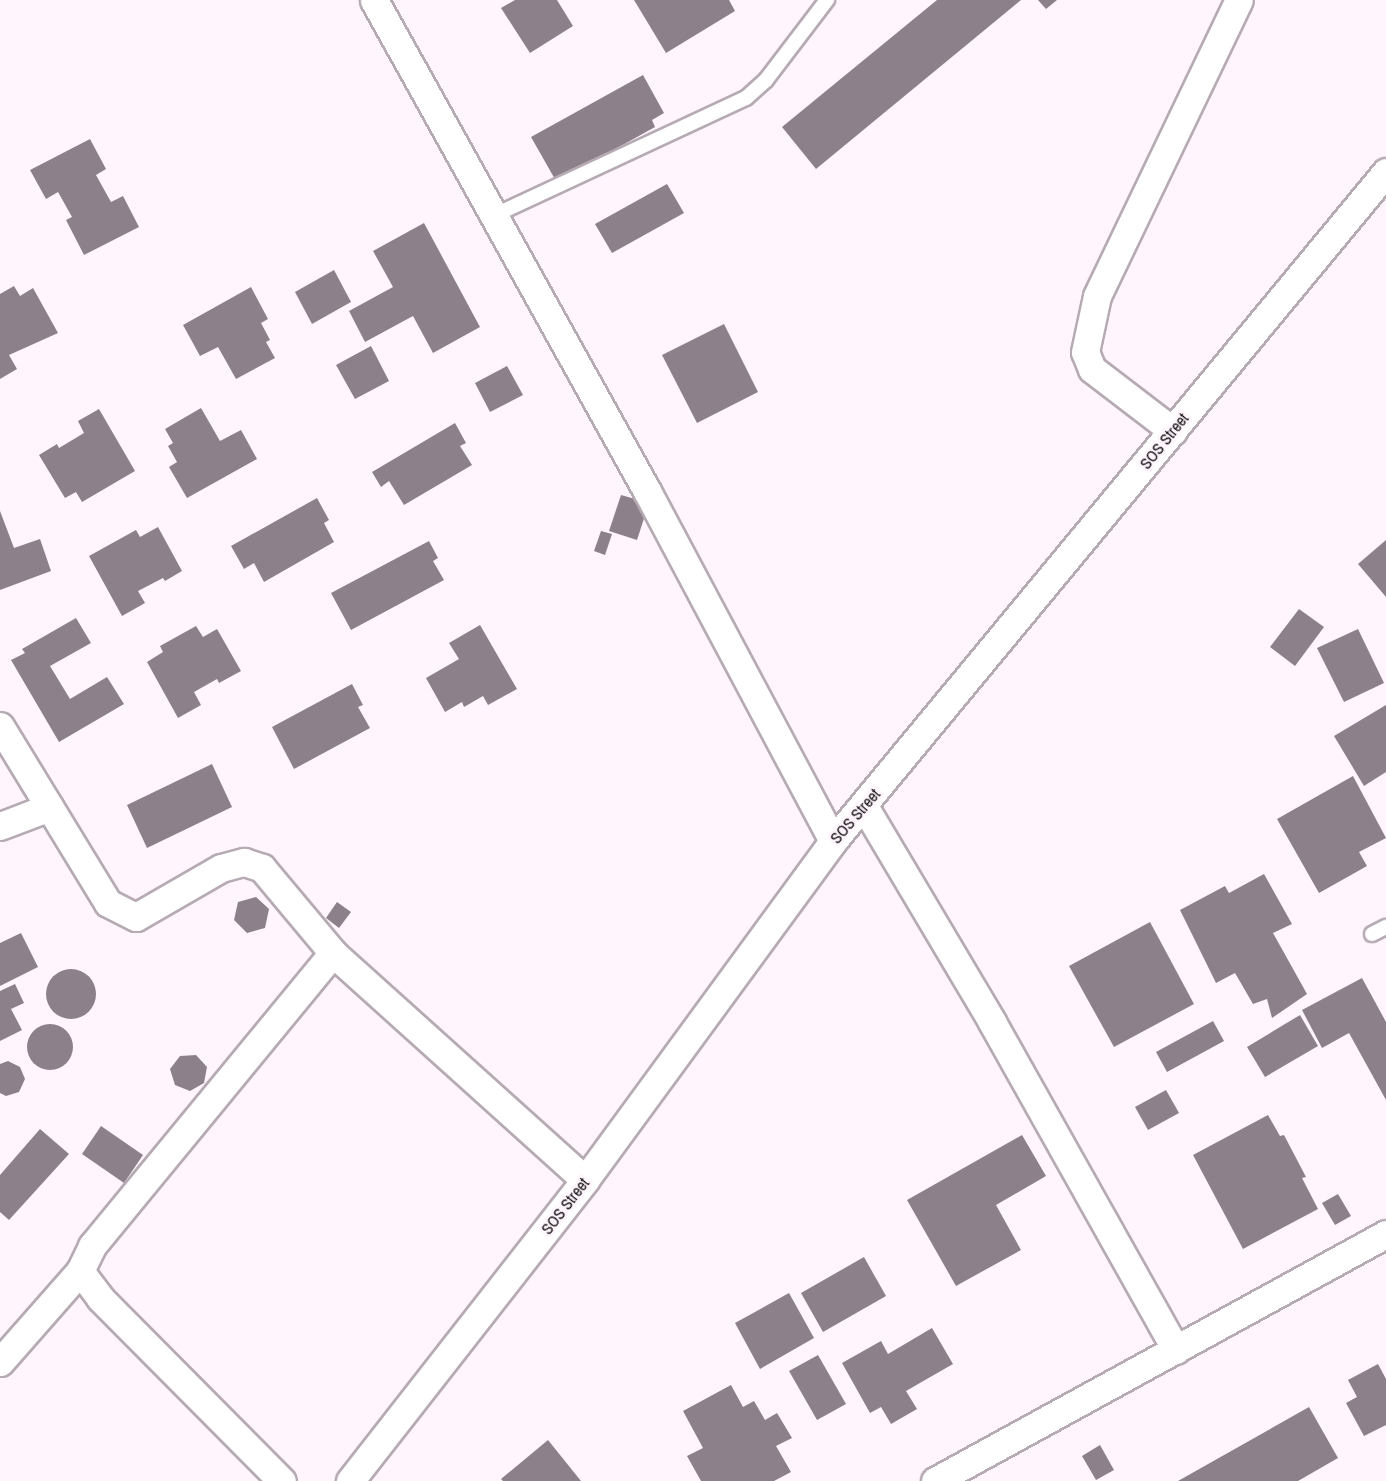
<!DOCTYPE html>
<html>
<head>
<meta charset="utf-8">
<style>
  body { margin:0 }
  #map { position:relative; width:1386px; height:1481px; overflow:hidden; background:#fef6fc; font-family:"Archivo Narrow",sans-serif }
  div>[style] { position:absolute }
  .building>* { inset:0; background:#8c808a }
  .round { border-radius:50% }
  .roads { filter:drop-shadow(2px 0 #b6aab3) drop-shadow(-2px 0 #b6aab3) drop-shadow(0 2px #b6aab3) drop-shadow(0 -2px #b6aab3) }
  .lane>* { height:14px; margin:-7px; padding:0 7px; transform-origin:7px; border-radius:7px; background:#fff }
  .street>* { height:27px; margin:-13.5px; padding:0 13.5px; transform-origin:13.5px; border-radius:13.5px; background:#fff }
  span { translate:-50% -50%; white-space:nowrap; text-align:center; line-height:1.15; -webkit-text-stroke:6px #fef6fc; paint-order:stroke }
  .street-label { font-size:16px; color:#161115 }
</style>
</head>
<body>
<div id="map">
  <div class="building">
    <i style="clip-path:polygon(515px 0,557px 0,573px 26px,530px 53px,501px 8px)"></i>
    <i style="clip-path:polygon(634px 0,729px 0,735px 11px,666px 53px)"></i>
    <i style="clip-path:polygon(937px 0,1021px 0,816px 169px,782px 127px)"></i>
    <i style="clip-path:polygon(1038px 0,1057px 0,1046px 9px)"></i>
    <i style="clip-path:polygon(643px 75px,664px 113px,652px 120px,655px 127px,619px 147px,621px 151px,601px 162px,599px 158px,556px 181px,531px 137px)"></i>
    <i style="clip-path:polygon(90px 139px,106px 169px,96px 175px,111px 202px,123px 196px,139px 227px,84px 255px,66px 220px,72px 217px,58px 192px,46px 199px,30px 170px)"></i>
    <i style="clip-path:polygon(667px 184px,684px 213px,612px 253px,595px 224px)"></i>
    <i style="clip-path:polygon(424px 223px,480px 327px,433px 353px,413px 316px,365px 342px,349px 311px,393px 287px,373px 251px)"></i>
    <i style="clip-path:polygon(334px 270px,351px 302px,312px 324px,295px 292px)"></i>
    <i style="clip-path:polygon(14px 286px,20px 296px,33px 288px,58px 333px,9px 355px,17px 369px,0 379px,0 294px)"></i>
    <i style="clip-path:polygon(251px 287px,268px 319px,261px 323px,270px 340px,266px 342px,275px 358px,236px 379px,218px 347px,200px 356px,183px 325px)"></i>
    <i style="clip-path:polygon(724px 324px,758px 392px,697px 423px,662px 355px)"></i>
    <i style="clip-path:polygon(371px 346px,389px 381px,355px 399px,336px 365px)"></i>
    <i style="clip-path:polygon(507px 366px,523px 395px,490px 412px,475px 383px)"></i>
    <i style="clip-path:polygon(201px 408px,220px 441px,241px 430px,257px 459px,187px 498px,169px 467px,177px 462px,168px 446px,173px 443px,165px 429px)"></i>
    <i style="clip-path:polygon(99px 409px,135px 471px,82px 502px,76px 492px,65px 498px,39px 455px,57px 444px,59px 448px,84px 433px,78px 421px)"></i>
    <i style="clip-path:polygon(455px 423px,466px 443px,460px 446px,472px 465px,404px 505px,389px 481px,381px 487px,372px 472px)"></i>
    <i style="clip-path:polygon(621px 495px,649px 503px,637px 540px,609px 531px)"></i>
    <i style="clip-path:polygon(317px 498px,329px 520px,324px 523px,334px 542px,264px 582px,254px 563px,244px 569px,231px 546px)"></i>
    <i style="clip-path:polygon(0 511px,14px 548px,40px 539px,51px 571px,0 590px)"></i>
    <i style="clip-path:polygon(158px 527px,182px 571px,165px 581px,163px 578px,138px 591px,145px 603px,122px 616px,89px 556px,136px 530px,140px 537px)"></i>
    <i style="clip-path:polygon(601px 531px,612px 534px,605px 555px,594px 551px)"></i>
    <i style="clip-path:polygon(1386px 540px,1386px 597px,1358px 564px)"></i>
    <i style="clip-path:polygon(429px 541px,438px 558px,433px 561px,444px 580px,351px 630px,331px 593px)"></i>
    <i style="clip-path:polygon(1299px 609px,1324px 627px,1295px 666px,1270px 647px)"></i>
    <i style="clip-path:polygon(76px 618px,91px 643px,50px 666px,70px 699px,107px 677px,124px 704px,59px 742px,11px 660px,25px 653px,22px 649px)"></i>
    <i style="clip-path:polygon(480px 625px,517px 689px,488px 705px,483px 696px,464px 707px,462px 702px,445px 712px,426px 678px,459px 659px,449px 643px)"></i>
    <i style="clip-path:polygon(196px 626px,203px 637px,217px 629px,241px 671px,219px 683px,217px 679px,194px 692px,201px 705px,178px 718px,147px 662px,163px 652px,160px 646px)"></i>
    <i style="clip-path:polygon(1358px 629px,1384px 683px,1344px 702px,1317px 648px)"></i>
    <i style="clip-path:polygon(352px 684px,363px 705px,358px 707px,370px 728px,294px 769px,272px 727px)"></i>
    <i style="clip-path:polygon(1386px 705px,1386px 772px,1364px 786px,1334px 736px)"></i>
    <i style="clip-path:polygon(212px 764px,232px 807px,147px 848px,127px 805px)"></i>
    <i style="clip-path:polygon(1353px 776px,1386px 838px,1359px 852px,1367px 866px,1319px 893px,1277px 819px)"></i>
    <i style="clip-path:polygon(1264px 874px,1292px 924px,1273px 933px,1307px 994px,1272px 1018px,1267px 999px,1253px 1004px,1235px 973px,1216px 983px,1180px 910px,1225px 886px,1229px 893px)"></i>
    <i style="clip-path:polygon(256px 897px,269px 909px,265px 928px,247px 933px,234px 920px,238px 902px)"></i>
    <i style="clip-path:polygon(337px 902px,351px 912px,339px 928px,326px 918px)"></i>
    <i style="clip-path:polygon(1150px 922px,1194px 1004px,1114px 1047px,1069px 966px)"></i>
    <i style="clip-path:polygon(21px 933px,38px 967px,0 986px,0 943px)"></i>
    <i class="round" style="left:46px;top:969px;width:50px;height:50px"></i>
    <i style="clip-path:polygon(1362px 978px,1386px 1022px,1386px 1100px,1349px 1033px,1322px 1048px,1302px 1010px)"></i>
    <i style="clip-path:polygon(15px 984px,24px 1003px,11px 1009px,22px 1030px,0 1041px,0 991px)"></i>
    <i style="clip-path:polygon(1300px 1015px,1318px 1046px,1265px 1077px,1247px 1047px)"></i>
    <i style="clip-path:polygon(1213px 1021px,1224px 1041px,1167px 1072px,1156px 1052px)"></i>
    <i class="round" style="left:27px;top:1024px;width:46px;height:46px"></i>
    <i style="clip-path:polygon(196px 1055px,207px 1067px,204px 1083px,190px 1091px,175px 1085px,170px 1069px,180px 1056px)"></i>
    <i style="clip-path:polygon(8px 1061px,20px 1067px,25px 1079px,19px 1092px,6px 1096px,0 1093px,0 1064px)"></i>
    <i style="clip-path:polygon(1166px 1090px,1179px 1113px,1148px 1130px,1135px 1107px)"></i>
    <i style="clip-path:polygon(1268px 1115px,1280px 1136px,1284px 1135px,1306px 1177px,1302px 1178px,1318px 1209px,1243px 1249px,1193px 1155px)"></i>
    <i style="clip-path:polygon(101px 1126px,143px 1155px,124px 1183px,82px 1154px)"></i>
    <i style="clip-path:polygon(40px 1129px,69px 1154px,9px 1220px,0 1212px,0 1175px)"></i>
    <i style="clip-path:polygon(1022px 1135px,1046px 1176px,996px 1205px,1021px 1250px,956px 1286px,907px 1200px)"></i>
    <i style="clip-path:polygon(1338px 1194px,1351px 1216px,1335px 1225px,1322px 1203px)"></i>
    <i style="clip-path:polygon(864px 1257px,886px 1296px,823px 1332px,801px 1293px)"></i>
    <i style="clip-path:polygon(789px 1293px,814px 1338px,760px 1369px,735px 1323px)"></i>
    <i style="clip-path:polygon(932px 1328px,953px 1364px,906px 1391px,917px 1409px,891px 1424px,881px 1407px,870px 1413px,842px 1363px,881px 1341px,888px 1354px)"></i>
    <i style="clip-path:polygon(818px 1355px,846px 1404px,817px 1420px,789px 1371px)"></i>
    <i style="clip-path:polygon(1378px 1364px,1386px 1379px,1386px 1425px,1364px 1436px,1346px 1403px,1357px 1397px,1348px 1380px)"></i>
    <i style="clip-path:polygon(731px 1385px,743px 1407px,754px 1401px,765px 1420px,777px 1413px,792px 1438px,776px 1446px,791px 1472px,774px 1481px,701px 1481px,687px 1456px,703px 1448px,683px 1411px)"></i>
    <i style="clip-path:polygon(1309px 1407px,1338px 1458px,1298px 1481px,1178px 1481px)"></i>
    <i style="clip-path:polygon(548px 1440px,581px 1481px,503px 1481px,501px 1479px)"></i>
    <i style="clip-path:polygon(1100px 1445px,1114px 1470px,1096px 1480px,1082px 1456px)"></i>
  </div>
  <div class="roads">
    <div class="lane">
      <i style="left:495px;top:215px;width:277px;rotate:-25deg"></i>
      <i style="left:746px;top:98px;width:27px;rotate:-42deg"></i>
      <i style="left:766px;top:80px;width:101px;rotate:-52.7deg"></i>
      <i style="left:1372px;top:934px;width:16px;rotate:-27deg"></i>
    </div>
    <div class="street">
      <i style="left:374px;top:0;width:562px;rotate:60.93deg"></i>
      <i style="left:647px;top:491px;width:396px;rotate:62deg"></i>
      <i style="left:1173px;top:431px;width:102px;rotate:-142.6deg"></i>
      <i style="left:1092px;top:369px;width:18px;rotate:-112deg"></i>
      <i style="left:1085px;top:352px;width:57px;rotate:-77.9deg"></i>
      <i style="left:1097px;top:296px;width:328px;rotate:-64.4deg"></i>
      <i style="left:0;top:726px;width:207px;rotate:58.6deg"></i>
      <i style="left:108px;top:903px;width:31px;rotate:27deg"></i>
      <i style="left:136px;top:917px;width:98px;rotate:-30deg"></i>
      <i style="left:221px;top:868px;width:24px;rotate:-15deg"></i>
      <i style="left:244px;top:862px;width:19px;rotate:18deg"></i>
      <i style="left:262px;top:868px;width:111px;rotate:50.1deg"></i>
      <i style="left:333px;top:953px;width:339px;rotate:42deg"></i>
      <i style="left:864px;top:806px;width:251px;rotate:59.3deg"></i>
      <i style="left:992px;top:1022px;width:376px;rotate:60.7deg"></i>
      <i style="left:0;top:826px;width:53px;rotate:-20.8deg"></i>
      <i style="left:80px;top:1271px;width:34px;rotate:53deg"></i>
      <i style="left:100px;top:1298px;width:258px;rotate:45.2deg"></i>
      <i style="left:0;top:1362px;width:121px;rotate:-48.7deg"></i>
      <i style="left:80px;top:1271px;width:28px;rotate:-64deg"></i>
      <i style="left:92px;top:1246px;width:379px;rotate:-50.6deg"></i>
      <i style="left:350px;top:1481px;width:382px;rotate:-52deg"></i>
      <i style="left:585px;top:1180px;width:420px;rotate:-53.8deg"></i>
      <i style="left:833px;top:841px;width:868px;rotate:-50.42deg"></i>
      <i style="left:935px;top:1481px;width:514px;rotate:-28.71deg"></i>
    </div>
  </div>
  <div class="street-label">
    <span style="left:1164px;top:441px;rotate:-51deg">SOS Street</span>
    <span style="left:855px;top:816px;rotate:-49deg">SOS Street</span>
    <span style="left:565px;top:1206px;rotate:-52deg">SOS Street</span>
  </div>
</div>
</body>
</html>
